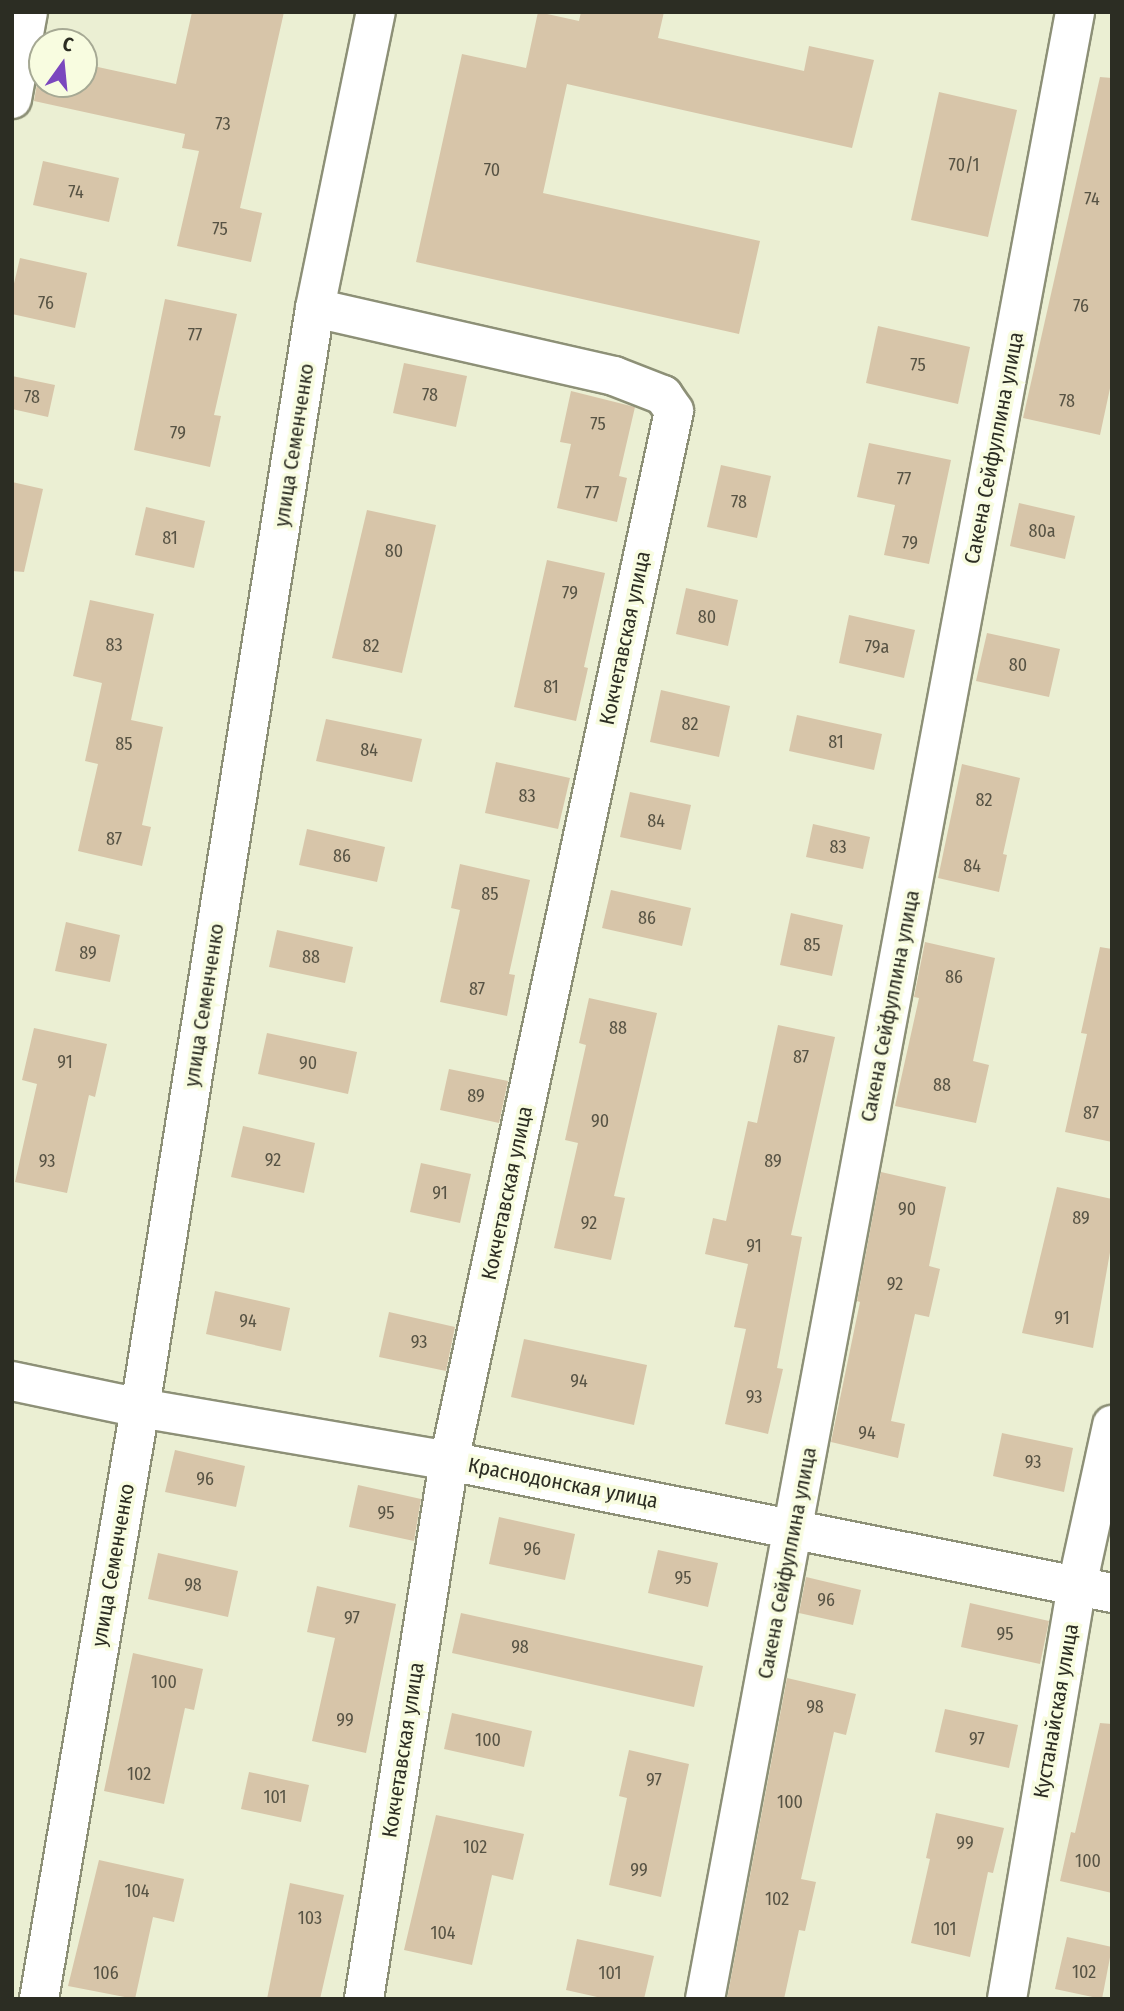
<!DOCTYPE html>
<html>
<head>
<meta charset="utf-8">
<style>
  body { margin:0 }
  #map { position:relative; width:1124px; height:2011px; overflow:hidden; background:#ebefd3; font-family:"Fira Sans Condensed",sans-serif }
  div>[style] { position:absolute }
  .building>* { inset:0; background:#d7c5a9 }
  .roads { filter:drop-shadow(2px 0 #8d9077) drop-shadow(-2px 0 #8d9077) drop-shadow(0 2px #8d9077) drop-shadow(0 -2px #8d9077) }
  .minor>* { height:38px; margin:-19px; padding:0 19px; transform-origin:19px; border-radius:19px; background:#fff }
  span { translate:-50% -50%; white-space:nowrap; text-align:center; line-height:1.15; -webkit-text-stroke:7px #f8fce0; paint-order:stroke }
  .number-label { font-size:18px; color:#575344 }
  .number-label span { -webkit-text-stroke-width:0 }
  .street-label { font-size:21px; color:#2c2d23 }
  .frame { position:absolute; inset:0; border:14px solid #2c2d23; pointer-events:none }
  .north { position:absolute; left:28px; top:28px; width:70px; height:70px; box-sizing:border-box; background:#f8fce0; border:2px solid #a6a994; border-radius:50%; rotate:15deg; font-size:19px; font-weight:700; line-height:28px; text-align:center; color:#2c2d23 }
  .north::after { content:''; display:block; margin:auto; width:24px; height:32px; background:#7b47be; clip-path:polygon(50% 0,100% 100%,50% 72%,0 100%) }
</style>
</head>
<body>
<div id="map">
  <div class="building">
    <i style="clip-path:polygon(192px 12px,284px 12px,240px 208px,262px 213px,251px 262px,177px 246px,199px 151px,182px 148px,185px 134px,34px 101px,37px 84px,84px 84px,84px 64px,176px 84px)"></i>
    <i style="clip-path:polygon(538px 12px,579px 21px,581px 12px,664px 12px,658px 38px,804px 71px,809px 46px,874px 60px,852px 148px,567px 84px,543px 193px,760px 241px,739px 334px,416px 262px,462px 54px,526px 68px)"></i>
    <i style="clip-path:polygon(1100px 77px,1112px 78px,1112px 379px,1100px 435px,1023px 418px)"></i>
    <i style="clip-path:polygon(939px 92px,1017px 110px,988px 237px,911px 220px)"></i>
    <i style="clip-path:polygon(43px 161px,119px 178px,109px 222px,33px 205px)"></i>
    <i style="clip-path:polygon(20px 258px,87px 273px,75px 328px,12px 314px,12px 292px)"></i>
    <i style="clip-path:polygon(165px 299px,237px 314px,214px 415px,221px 416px,210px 467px,134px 450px)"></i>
    <i style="clip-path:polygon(878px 326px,970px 347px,958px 404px,866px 383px)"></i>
    <i style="clip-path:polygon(404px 363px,467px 376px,456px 427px,393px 413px)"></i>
    <i style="clip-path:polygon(12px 376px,55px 385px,48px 417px,12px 409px)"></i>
    <i style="clip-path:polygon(571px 391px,635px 407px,619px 476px,627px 478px,617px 522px,557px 508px,571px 444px,560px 442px)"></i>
    <i style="clip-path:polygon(869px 443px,951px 460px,929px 564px,884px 555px,895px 505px,857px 497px)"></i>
    <i style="clip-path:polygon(721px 465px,771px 476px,757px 538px,707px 527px)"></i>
    <i style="clip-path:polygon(12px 482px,43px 489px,24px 572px,12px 571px)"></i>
    <i style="clip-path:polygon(1019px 503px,1075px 516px,1065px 559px,1010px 546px)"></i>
    <i style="clip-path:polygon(146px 507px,205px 521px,194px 568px,135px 555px)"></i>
    <i style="clip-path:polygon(367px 510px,436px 525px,402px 673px,332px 658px)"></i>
    <i style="clip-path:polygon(547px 560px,605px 573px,584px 667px,588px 668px,576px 721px,514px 707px)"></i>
    <i style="clip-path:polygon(686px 588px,738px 600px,728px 646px,676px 634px)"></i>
    <i style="clip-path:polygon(90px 600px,154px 614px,131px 720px,163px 727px,142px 825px,151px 827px,142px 866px,78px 851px,98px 764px,85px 761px,102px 683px,73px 676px)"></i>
    <i style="clip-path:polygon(849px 615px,915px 630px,904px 678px,839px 663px)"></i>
    <i style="clip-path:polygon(987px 633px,1060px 649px,1049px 697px,976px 681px)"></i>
    <i style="clip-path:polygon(661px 690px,730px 706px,719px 757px,650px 742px)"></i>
    <i style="clip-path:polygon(797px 715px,882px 734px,874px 770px,789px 751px)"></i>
    <i style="clip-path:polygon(326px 719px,422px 739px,412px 782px,316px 761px)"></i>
    <i style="clip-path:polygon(496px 762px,570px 778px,558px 829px,485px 813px)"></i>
    <i style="clip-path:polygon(962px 764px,1020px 778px,1003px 854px,1007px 855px,999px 892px,938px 878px)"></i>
    <i style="clip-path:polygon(630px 792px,691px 805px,681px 850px,620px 837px)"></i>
    <i style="clip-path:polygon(813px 824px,870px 837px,863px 869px,806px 857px)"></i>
    <i style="clip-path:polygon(307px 829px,385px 847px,377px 882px,299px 865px)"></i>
    <i style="clip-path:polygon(460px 864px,530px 880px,509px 974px,515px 975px,507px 1016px,440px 1002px,460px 910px,451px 908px)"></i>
    <i style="clip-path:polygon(611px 890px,691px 908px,682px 946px,602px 928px)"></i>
    <i style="clip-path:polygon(791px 913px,843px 925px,832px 976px,780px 965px)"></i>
    <i style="clip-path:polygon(66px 922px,120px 935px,110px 982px,55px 971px)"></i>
    <i style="clip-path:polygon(277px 930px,353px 947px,345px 983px,269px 967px)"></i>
    <i style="clip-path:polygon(925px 942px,995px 958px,973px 1061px,989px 1065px,976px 1123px,895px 1106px,919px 998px,914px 997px)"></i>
    <i style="clip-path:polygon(1100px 947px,1112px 949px,1112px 1142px,1065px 1132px,1087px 1034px,1081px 1033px)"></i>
    <i style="clip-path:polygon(589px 998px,657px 1013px,614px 1196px,625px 1198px,611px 1260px,554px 1248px,578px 1143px,565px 1140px,586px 1045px,579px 1043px)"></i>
    <i style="clip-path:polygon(778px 1025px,835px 1037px,791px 1235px,802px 1237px,777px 1368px,783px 1369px,768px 1434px,725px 1424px,746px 1329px,734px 1327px,748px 1264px,705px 1254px,713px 1218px,726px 1221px,748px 1121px,757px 1123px)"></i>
    <i style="clip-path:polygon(34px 1028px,107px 1044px,95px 1097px,89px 1095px,67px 1193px,15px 1182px,37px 1084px,22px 1080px)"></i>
    <i style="clip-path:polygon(267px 1033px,357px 1052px,348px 1094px,258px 1074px)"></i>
    <i style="clip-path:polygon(449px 1069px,508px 1081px,499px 1123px,440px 1110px)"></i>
    <i style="clip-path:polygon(243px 1126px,315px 1143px,304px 1193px,231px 1177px)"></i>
    <i style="clip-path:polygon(421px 1163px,471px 1174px,460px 1223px,410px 1212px)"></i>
    <i style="clip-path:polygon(881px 1172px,946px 1187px,929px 1266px,940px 1269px,929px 1317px,915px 1314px,891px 1421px,905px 1424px,898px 1458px,831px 1442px,860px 1302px,857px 1301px)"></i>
    <i style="clip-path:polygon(1057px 1187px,1112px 1199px,1112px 1241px,1093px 1348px,1022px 1333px)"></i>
    <i style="clip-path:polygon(215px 1291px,290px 1308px,281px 1351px,206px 1334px)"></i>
    <i style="clip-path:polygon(389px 1312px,455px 1327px,446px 1371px,379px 1357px)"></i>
    <i style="clip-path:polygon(524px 1339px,647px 1365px,634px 1425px,511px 1397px)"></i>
    <i style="clip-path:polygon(1002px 1433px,1073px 1448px,1064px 1492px,993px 1476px)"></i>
    <i style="clip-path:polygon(175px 1450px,245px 1466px,236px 1507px,165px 1492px)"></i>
    <i style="clip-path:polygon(358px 1485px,421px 1499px,414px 1541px,349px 1527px)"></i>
    <i style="clip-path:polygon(499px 1517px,575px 1534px,565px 1580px,489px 1564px)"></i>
    <i style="clip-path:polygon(658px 1550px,718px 1563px,708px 1607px,648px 1593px)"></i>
    <i style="clip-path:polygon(158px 1553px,238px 1571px,228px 1617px,148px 1599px)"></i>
    <i style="clip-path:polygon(806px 1577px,861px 1590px,853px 1625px,799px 1613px)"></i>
    <i style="clip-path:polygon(317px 1586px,396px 1604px,366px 1753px,312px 1741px,335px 1638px,307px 1632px)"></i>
    <i style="clip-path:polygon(970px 1603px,1049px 1621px,1040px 1664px,961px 1647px)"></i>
    <i style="clip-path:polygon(461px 1613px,703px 1666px,694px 1707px,452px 1653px)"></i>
    <i style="clip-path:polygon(133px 1653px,203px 1669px,194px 1710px,185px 1708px,164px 1804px,104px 1791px)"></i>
    <i style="clip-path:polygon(787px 1678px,856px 1694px,846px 1735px,834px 1732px,801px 1879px,816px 1882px,805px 1931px,799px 1930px,784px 1999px,727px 1999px)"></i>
    <i style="clip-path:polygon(945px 1709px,1018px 1725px,1009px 1768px,935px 1752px)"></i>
    <i style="clip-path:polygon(452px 1713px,532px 1731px,524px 1767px,444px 1749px)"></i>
    <i style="clip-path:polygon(1100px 1723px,1112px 1724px,1112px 1893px,1060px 1881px,1071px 1832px,1075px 1833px)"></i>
    <i style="clip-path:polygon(629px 1750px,689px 1764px,661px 1897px,609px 1885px,627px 1798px,619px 1796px)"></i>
    <i style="clip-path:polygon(249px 1772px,309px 1785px,301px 1822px,241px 1809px)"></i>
    <i style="clip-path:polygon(936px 1813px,1004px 1828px,993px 1873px,988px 1872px,970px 1957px,911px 1943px,930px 1859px,926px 1858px)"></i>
    <i style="clip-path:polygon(436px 1815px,524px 1834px,513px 1880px,492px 1875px,472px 1965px,404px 1950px)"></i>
    <i style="clip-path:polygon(99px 1860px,184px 1879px,174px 1922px,153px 1917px,135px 1999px,68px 1986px)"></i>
    <i style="clip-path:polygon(290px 1883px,344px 1895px,320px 1999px,267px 1999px)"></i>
    <i style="clip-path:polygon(1067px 1937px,1112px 1947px,1102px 1999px,1055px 1989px)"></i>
    <i style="clip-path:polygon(577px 1939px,654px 1956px,644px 1999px,606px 1999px,566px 1990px)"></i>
  </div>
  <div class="roads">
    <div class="minor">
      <i style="left:12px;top:99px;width:88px;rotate:-79.6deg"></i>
      <i style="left:315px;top:308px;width:307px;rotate:12.8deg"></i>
      <i style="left:614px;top:376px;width:53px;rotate:21.2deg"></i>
      <i style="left:663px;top:395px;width:19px;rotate:55deg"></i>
      <i style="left:674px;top:411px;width:1074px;rotate:102.09deg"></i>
      <i style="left:449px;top:1461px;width:545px;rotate:98.98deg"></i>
      <i style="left:12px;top:1381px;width:131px;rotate:11.9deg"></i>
      <i style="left:140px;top:1408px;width:314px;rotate:9.7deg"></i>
      <i style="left:449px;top:1461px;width:676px;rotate:11.26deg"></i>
      <i style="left:39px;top:1999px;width:600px;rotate:-80.3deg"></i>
      <i style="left:140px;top:1408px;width:1114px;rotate:-80.96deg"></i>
      <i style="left:315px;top:308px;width:302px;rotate:-78.4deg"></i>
      <i style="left:705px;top:1999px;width:2021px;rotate:-79.45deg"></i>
      <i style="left:1007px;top:1999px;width:419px;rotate:-80.4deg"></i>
      <i style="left:1077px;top:1586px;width:165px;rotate:-77.7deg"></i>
    </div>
  </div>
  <div class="number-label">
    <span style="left:223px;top:124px">73</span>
    <span style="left:964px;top:165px">70/1</span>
    <span style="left:492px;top:170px">70</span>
    <span style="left:76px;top:192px">74</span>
    <span style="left:1092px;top:199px">74</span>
    <span style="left:220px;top:229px">75</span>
    <span style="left:46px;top:303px">76</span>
    <span style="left:1081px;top:306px">76</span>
    <span style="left:195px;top:335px">77</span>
    <span style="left:918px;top:365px">75</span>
    <span style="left:430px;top:395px">78</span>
    <span style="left:32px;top:397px">78</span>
    <span style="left:1067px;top:401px">78</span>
    <span style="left:598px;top:424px">75</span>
    <span style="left:178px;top:433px">79</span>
    <span style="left:904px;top:479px">77</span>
    <span style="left:592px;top:493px">77</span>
    <span style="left:739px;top:502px">78</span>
    <span style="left:1042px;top:531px">80а</span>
    <span style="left:170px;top:538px">81</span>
    <span style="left:910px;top:543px">79</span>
    <span style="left:394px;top:551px">80</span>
    <span style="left:570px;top:593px">79</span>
    <span style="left:707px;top:617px">80</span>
    <span style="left:114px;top:645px">83</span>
    <span style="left:371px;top:646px">82</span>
    <span style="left:877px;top:647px">79а</span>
    <span style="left:1018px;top:665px">80</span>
    <span style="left:551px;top:687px">81</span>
    <span style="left:690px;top:724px">82</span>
    <span style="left:836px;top:742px">81</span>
    <span style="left:124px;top:744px">85</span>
    <span style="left:369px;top:750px">84</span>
    <span style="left:527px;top:796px">83</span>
    <span style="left:984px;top:800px">82</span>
    <span style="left:656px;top:821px">84</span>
    <span style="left:114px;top:839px">87</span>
    <span style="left:838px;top:847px">83</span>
    <span style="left:342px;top:856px">86</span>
    <span style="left:972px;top:866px">84</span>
    <span style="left:490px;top:894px">85</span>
    <span style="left:647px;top:918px">86</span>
    <span style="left:812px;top:945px">85</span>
    <span style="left:88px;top:953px">89</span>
    <span style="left:311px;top:957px">88</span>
    <span style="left:954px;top:977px">86</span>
    <span style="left:477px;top:989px">87</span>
    <span style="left:618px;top:1028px">88</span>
    <span style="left:801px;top:1057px">87</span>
    <span style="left:65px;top:1062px">91</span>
    <span style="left:308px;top:1063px">90</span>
    <span style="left:942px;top:1085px">88</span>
    <span style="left:476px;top:1096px">89</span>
    <span style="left:1091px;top:1113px">87</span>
    <span style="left:600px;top:1121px">90</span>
    <span style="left:273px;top:1160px">92</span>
    <span style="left:47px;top:1161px">93</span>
    <span style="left:773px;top:1161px">89</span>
    <span style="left:440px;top:1193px">91</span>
    <span style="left:907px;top:1209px">90</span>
    <span style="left:1081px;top:1218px">89</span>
    <span style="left:589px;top:1223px">92</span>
    <span style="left:754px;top:1246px">91</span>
    <span style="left:895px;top:1284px">92</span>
    <span style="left:1062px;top:1318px">91</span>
    <span style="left:248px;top:1321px">94</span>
    <span style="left:419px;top:1342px">93</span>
    <span style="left:579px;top:1381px">94</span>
    <span style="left:754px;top:1397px">93</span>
    <span style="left:867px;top:1433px">94</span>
    <span style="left:1033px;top:1462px">93</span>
    <span style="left:205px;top:1479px">96</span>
    <span style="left:386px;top:1513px">95</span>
    <span style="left:532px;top:1549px">96</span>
    <span style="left:683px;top:1578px">95</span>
    <span style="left:193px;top:1585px">98</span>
    <span style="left:826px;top:1600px">96</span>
    <span style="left:352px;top:1618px">97</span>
    <span style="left:1005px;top:1634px">95</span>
    <span style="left:520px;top:1647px">98</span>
    <span style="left:164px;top:1682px">100</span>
    <span style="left:815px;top:1707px">98</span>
    <span style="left:345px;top:1720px">99</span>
    <span style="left:977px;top:1739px">97</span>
    <span style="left:488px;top:1740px">100</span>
    <span style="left:139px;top:1774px">102</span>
    <span style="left:654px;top:1780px">97</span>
    <span style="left:275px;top:1797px">101</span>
    <span style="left:790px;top:1802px">100</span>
    <span style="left:965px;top:1843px">99</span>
    <span style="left:475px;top:1847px">102</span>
    <span style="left:1088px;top:1861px">100</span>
    <span style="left:639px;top:1870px">99</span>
    <span style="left:137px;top:1891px">104</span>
    <span style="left:777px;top:1899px">102</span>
    <span style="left:310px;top:1918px">103</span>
    <span style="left:945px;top:1929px">101</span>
    <span style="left:443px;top:1933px">104</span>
    <span style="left:1084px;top:1972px">102</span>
    <span style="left:106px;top:1973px">106</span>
    <span style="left:610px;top:1973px">101</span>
  </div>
  <div class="street-label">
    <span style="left:294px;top:445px;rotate:-81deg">улица Семенченко</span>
    <span style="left:994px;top:448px;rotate:-79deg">Сакена Сейфуллина улица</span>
    <span style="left:625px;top:638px;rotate:-78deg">Кокчетавская улица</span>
    <span style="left:204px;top:1005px;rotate:-81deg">улица Семенченко</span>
    <span style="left:890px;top:1006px;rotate:-79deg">Сакена Сейфуллина улица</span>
    <span style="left:507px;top:1193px;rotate:-78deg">Кокчетавская улица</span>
    <span style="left:563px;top:1483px;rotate:11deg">Краснодонская улица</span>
    <span style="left:787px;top:1563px;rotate:-79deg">Сакена Сейфуллина улица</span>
    <span style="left:113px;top:1565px;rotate:-80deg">улица Семенченко</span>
    <span style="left:1056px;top:1711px;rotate:-80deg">Кустанайская улица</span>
    <span style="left:403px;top:1750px;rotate:-81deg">Кокчетавская улица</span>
  </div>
  <div class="frame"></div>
  <div class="north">С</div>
</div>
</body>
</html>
